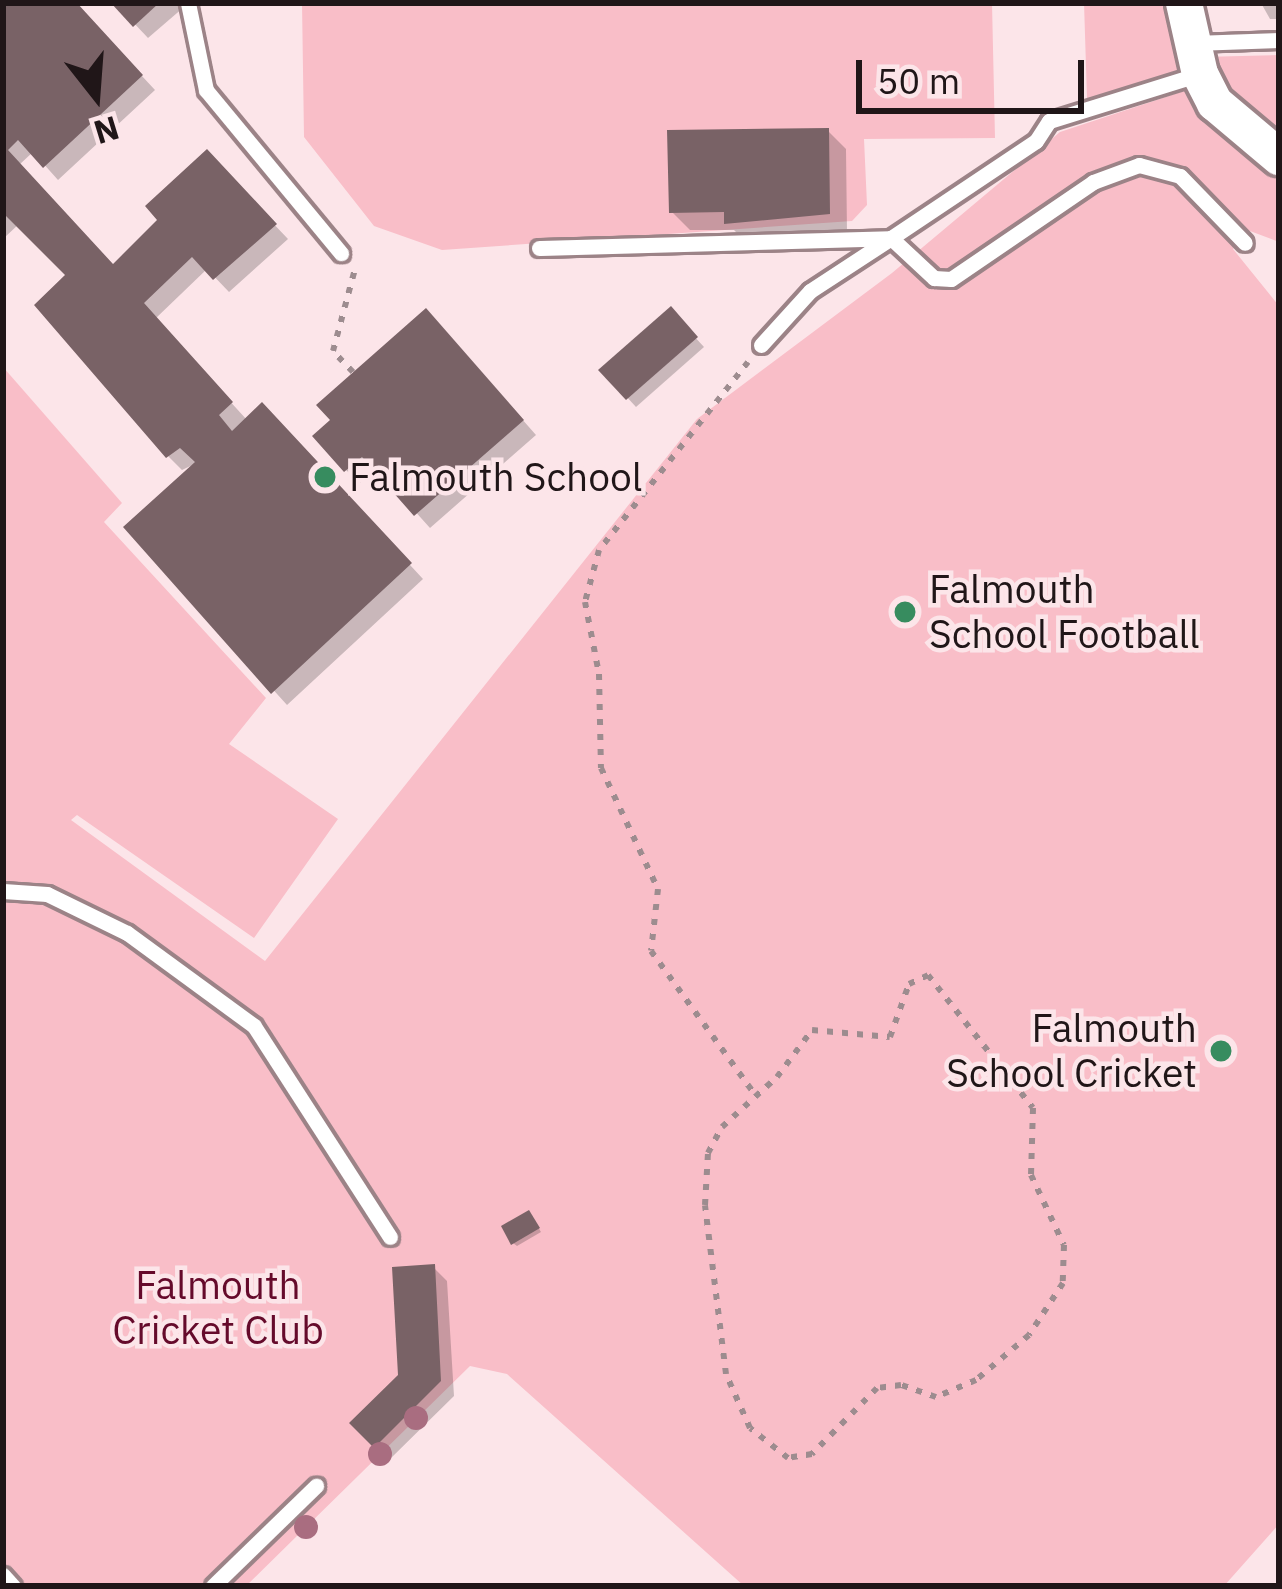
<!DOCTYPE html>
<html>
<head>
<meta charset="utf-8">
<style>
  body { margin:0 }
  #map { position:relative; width:1282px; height:1589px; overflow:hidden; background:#fce5e9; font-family:"IBM Plex Sans",sans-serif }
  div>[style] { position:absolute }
  .green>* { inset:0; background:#f9bec8 }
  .shadow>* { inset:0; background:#0003 }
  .building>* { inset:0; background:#796266 }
  .path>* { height:6px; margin-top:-3px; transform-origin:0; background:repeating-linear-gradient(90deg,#9d8c8f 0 6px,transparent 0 15px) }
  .roads { filter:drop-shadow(3px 0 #9c8387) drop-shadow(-3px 0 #9c8387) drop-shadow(0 3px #9c8387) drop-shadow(0 -3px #9c8387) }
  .service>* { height:15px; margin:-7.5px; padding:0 7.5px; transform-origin:7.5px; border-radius:7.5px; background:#fff }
  .tertiary>* { height:36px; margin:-18px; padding:0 18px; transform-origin:18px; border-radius:18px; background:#fff }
  .trees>* { width:24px; height:24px; margin:-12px; border-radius:50%; background:#a96d80 }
  .dots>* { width:33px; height:33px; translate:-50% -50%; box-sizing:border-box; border:6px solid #fce5e9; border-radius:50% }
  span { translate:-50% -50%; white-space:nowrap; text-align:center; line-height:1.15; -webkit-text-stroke:9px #fce5e9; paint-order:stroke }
  .poi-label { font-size:39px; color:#201618 }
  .left { translate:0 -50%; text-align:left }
  .right { translate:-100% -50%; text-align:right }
  .park-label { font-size:39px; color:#650a2b }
  .frame { position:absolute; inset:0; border:6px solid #201618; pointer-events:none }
  .north { position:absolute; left:36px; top:36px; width:120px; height:120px; -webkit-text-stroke:9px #fce5e9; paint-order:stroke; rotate:163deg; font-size:33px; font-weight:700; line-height:48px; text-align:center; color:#201618 }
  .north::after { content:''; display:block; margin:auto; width:42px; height:54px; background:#201618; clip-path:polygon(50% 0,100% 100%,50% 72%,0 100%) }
  .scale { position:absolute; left:856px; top:60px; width:228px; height:54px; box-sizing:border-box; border:6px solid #201618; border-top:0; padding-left:15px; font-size:36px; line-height:42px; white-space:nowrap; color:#201618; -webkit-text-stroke:9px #fce5e9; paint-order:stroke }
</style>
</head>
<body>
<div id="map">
  <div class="green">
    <i style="clip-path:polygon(302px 3px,992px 3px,995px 138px,864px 139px,867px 205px,852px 221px,442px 250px,374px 226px,304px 137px)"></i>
    <i style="clip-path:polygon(1084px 3px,1181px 3px,1194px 67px,1087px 99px)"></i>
    <i style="clip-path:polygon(1279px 55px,1279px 141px,1267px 138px,1201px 57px)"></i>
    <i style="clip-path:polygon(1202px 85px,1279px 161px,1279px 242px,1250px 231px,1233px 249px,1279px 306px,1279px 1524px,1224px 1586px,744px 1586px,507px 1374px,470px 1366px,246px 1586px,3px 1586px,3px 367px,122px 503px,104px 522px,266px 698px,229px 744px,338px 819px,254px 938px,77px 815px,71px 820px,265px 961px,697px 419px,892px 273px,1060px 132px)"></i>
  </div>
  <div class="shadow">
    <i style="clip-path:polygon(3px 3px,74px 3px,155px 90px,58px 180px,33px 152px,19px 165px,113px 267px,161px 220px,207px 154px,288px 239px,229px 292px,207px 269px,155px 319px,247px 420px,276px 420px,423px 579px,287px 705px,127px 528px,201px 461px,182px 470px,168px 456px,69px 275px,21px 222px,3px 239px)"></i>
    <i style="clip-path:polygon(115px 3px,180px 3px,184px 7px,148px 38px)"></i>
    <i style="clip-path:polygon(1261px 3px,1279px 3px,1279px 19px,1270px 19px)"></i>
    <i style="clip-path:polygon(828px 131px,846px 149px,847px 232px,745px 241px,734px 230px,690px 230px,672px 212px)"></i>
    <i style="clip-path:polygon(670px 310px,704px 347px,636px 407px,602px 370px)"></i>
    <i style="clip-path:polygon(440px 326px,536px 435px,430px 528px,377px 469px,360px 483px,346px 470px)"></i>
    <i style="clip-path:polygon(532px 1217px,541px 1232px,517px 1246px,513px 1243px)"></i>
    <i style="clip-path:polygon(433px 1267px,447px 1281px,454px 1396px,390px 1459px,353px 1423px,401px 1376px)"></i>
  </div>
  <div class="building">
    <i style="clip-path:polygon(3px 3px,77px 3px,143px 75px,43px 168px,18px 140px,8px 150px,113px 264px,157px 220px,145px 206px,207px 149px,277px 224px,213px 280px,192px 257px,144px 303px,233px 402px,219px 415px,232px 431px,262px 402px,412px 563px,271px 694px,123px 527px,195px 462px,180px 448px,166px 458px,34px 305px,65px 275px,3px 213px)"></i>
    <i style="clip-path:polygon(111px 3px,159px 3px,133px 27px)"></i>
    <i style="clip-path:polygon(829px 128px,830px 214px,724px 224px,724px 212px,669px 213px,667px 130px)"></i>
    <i style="clip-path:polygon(671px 306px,698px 337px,626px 400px,598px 370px)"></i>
    <i style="clip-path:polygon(426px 308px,524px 420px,414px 516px,362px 457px,344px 472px,312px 436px,330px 420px,316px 405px)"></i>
    <i style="clip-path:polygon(529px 1210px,540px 1228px,511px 1245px,501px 1226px)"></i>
    <i style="clip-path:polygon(435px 1264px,441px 1381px,374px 1448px,349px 1423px,398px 1375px,392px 1267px)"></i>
  </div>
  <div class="path">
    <i style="left:748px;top:362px;width:240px;rotate:128.4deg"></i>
    <i style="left:599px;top:550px;width:54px;rotate:105.1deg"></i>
    <i style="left:585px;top:602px;width:73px;rotate:79deg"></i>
    <i style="left:599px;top:674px;width:94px;rotate:88.8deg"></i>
    <i style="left:601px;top:768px;width:134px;rotate:64.8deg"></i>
    <i style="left:658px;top:889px;width:62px;rotate:96.4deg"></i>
    <i style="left:651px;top:951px;width:179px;rotate:54.1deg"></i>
    <i style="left:353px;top:372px;width:29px;rotate:-134deg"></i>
    <i style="left:333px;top:351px;width:85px;rotate:-75deg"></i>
    <i style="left:928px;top:975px;width:169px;rotate:51.7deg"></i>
    <i style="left:1033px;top:1108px;width:67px;rotate:91.7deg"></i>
    <i style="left:1031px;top:1175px;width:77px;rotate:64.8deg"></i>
    <i style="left:1064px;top:1245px;width:38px;rotate:92deg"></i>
    <i style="left:1063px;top:1283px;width:62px;rotate:123.2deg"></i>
    <i style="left:1029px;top:1335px;width:70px;rotate:139.7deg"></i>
    <i style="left:976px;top:1380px;width:43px;rotate:157deg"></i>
    <i style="left:936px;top:1397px;width:37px;rotate:-161deg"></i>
    <i style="left:901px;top:1385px;width:24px;rotate:173deg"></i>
    <i style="left:877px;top:1388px;width:93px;rotate:134.6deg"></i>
    <i style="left:812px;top:1454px;width:24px;rotate:171deg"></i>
    <i style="left:788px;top:1458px;width:48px;rotate:-141.7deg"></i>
    <i style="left:750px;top:1428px;width:59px;rotate:-114deg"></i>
    <i style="left:726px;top:1374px;width:170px;rotate:-97.1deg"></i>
    <i style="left:705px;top:1205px;width:52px;rotate:-86.7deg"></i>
    <i style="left:708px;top:1153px;width:30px;rotate:-62deg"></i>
    <i style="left:722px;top:1127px;width:74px;rotate:-42.3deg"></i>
    <i style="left:777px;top:1077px;width:59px;rotate:-53.3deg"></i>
    <i style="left:812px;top:1030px;width:78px;rotate:5.1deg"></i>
    <i style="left:890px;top:1037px;width:56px;rotate:-70.3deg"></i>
    <i style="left:909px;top:984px;width:21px;rotate:-25deg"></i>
  </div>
  <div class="roads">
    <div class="service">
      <i style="left:188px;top:3px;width:89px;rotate:78.3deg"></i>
      <i style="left:206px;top:90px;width:212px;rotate:50.4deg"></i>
      <i style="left:1194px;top:43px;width:85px;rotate:-2deg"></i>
      <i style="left:539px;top:248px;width:352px;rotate:-1.6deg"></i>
      <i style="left:891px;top:238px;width:174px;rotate:-33.8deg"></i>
      <i style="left:1036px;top:141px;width:24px;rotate:-57deg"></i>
      <i style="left:1049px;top:121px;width:158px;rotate:-17.3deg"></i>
      <i style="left:761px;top:345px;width:73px;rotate:-47.8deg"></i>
      <i style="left:810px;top:291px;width:97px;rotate:-33.2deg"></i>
      <i style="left:891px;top:238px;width:59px;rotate:42.9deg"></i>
      <i style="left:934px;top:278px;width:17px;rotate:3deg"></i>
      <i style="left:951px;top:279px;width:172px;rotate:-34.3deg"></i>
      <i style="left:1093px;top:182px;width:49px;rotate:-20.3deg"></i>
      <i style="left:1139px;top:165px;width:42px;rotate:15deg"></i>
      <i style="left:1180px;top:176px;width:93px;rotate:45.9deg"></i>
      <i style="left:3px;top:891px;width:44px;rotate:3.9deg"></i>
      <i style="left:47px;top:894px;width:89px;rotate:26deg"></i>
      <i style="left:127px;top:933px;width:157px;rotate:36.2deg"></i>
      <i style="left:254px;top:1026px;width:251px;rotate:57.2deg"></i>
      <i style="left:3px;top:1575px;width:15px;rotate:48deg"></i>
      <i style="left:213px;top:1586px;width:144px;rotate:-44.2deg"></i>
    </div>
    <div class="tertiary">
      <i style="left:1184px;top:3px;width:73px;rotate:77.3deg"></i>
      <i style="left:1200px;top:74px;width:33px;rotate:63deg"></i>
      <i style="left:1215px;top:103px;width:84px;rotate:40.2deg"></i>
    </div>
  </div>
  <div class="trees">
    <i style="left:416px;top:1418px"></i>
    <i style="left:380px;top:1454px"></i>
    <i style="left:306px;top:1527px"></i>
  </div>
  <div class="dots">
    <i style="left:325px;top:477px;background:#378c5f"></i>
    <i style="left:905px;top:612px;background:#378c5f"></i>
    <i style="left:1221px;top:1051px;background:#378c5f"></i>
  </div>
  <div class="poi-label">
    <span class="left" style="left:349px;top:477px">Falmouth School</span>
    <span class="left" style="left:929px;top:612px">Falmouth<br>School Football</span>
    <span class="right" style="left:1197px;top:1051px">Falmouth<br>School Cricket</span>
  </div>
  <div class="park-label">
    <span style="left:218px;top:1308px">Falmouth<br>Cricket Club</span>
  </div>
  <div class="frame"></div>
  <div class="north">N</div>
  <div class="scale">50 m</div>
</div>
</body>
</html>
